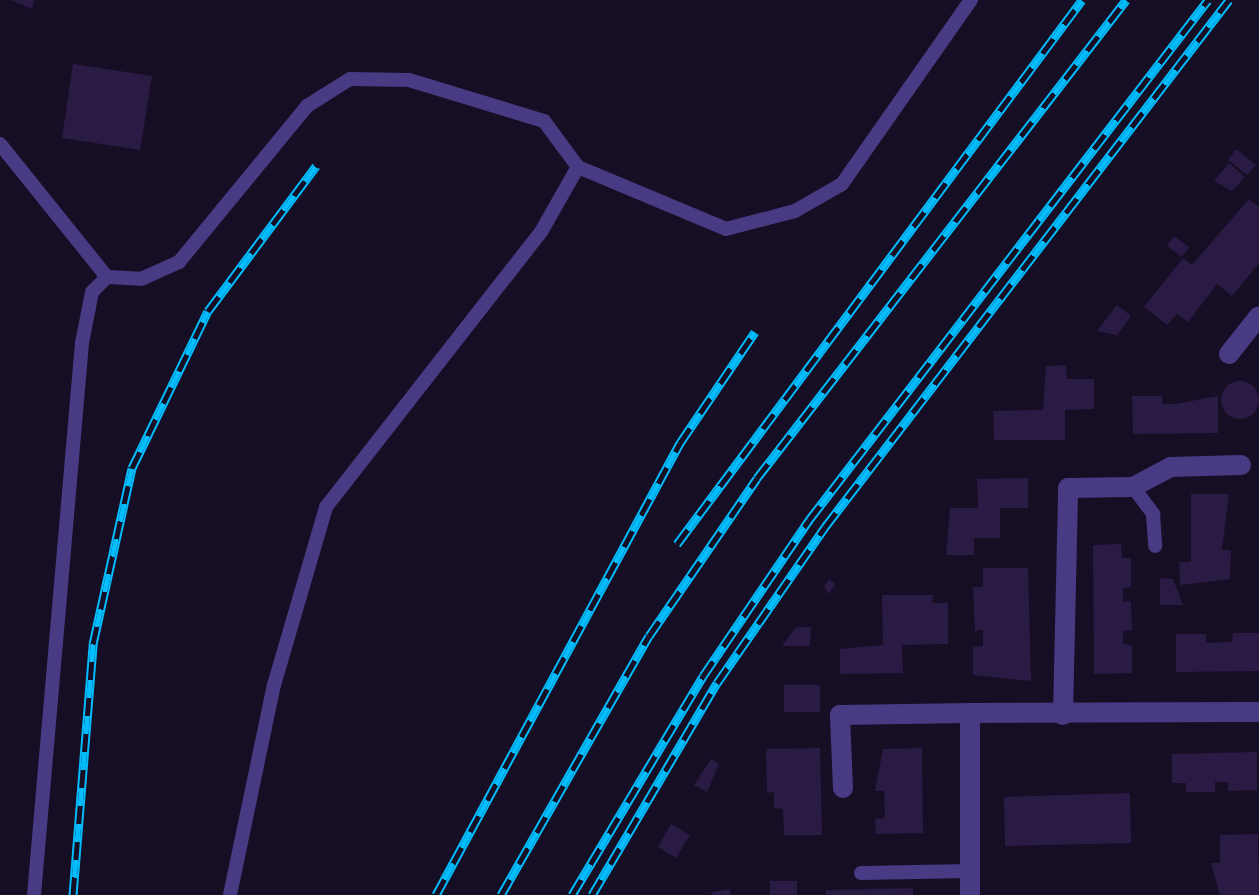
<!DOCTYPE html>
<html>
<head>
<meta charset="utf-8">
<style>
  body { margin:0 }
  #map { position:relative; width:1259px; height:895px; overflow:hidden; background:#150e24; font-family:Cabin,sans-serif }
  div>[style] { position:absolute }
  .building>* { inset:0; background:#2a1b45 }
  .round { border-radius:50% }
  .service>* { height:14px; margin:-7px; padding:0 7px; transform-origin:7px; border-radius:7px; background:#483a83 }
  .minor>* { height:20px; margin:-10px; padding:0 10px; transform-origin:10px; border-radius:10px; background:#483a83 }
  .rail>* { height:9px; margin-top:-4.5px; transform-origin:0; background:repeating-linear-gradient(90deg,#150e24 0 18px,#02bcfb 0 36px); box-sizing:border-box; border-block:2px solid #02bcfb }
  span { translate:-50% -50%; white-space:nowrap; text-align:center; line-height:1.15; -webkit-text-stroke:6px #150e24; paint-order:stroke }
</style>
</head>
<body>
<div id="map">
  <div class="building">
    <i style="clip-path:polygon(11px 0,34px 0,32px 9px)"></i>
    <i style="clip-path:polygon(73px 64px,152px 76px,140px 150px,62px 138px)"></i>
    <i style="clip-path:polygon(1236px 149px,1256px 165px,1247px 175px,1228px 160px)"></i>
    <i style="clip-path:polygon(1229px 163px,1245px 177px,1232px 191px,1214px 181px)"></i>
    <i style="clip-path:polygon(1249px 199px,1259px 207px,1259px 263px,1232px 296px,1217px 284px,1188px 322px,1177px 314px,1167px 325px,1144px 307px,1183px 258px,1192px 265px)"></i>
    <i style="clip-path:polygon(1174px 236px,1189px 247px,1182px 257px,1167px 246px)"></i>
    <i style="clip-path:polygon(1117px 305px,1131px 316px,1117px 335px,1097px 331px)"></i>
    <i style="clip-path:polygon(1066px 365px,1067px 379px,1094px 379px,1094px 409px,1065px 410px,1065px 440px,994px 440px,993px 411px,1043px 410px,1046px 366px)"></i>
    <i class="round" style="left:1221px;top:381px;width:38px;height:38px"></i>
    <i style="clip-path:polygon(1132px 396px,1162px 396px,1162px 404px,1175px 404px,1218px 396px,1218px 433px,1133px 434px)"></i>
    <i style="clip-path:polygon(1028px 478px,1028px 508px,1000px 508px,1000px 538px,974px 538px,974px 555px,946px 555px,950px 508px,978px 508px,977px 479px)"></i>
    <i style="clip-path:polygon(1191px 494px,1229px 494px,1222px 550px,1231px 550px,1230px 579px,1180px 585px,1179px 562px,1191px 562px)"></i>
    <i style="clip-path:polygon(1121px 544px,1122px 558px,1131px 558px,1131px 587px,1123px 588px,1123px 602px,1131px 601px,1132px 630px,1123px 631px,1123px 644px,1132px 645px,1132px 673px,1094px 674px,1093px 545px)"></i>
    <i style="clip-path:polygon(983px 568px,1028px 568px,1031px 681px,973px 675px,973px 647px,983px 646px,983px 630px,975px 631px,973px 587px,983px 587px)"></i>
    <i style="clip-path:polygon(1160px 578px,1173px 579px,1183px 605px,1160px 605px)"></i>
    <i style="clip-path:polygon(829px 579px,835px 584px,829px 594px,824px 587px)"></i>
    <i style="clip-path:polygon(882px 595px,933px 595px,932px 603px,948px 603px,948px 644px,902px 645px,903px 673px,840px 674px,840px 649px,883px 645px)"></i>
    <i style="clip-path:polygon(796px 627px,811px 627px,810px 646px,782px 646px)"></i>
    <i style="clip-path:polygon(1233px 633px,1259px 633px,1259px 671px,1176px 672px,1176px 634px,1206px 634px,1206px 643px,1232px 642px)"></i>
    <i style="clip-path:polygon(784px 685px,820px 685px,820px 712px,784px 712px)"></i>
    <i style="clip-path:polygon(820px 748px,822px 835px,784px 835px,783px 809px,774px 808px,774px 792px,767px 793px,766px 749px)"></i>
    <i style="clip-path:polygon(922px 748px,923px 833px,876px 834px,875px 819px,885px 818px,884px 791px,875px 791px,883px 749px)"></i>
    <i style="clip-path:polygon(1257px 752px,1257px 790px,1228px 791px,1228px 782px,1215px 782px,1215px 792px,1186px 792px,1186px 783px,1172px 783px,1172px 754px)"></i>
    <i style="clip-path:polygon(711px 759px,719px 764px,707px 792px,694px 785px)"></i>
    <i style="clip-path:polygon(1130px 793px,1131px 843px,1005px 846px,1004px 797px)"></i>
    <i style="clip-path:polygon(671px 824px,690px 835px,676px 858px,658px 847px)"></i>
    <i style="clip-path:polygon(1258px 834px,1259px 895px,1220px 895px,1211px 863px,1220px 863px,1220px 835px)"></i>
    <i style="clip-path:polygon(770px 881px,797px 881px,797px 895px,770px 895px)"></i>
    <i style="clip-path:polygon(913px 888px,913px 895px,826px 895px,826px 890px)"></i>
    <i style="clip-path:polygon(730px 889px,731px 895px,712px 895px,711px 892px)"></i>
  </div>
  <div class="service">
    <i style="left:0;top:144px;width:171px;rotate:51.2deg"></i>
    <i style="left:107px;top:277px;width:34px;rotate:3deg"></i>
    <i style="left:141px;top:279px;width:42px;rotate:-24.1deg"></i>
    <i style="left:179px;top:262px;width:202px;rotate:-50.6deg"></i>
    <i style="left:307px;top:106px;width:51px;rotate:-32.1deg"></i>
    <i style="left:350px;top:79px;width:59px;rotate:1deg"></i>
    <i style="left:409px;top:80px;width:141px;rotate:16.9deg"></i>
    <i style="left:544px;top:121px;width:57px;rotate:53.5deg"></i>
    <i style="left:578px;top:167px;width:160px;rotate:22.7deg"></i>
    <i style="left:726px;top:229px;width:71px;rotate:-14.6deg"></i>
    <i style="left:795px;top:211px;width:54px;rotate:-29.9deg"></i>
    <i style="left:842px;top:184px;width:225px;rotate:-55deg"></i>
    <i style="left:1133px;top:487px;width:34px;rotate:53deg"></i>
    <i style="left:1153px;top:514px;width:32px;rotate:86deg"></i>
    <i style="left:861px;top:873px;width:109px;rotate:-1.1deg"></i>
    <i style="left:34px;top:895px;width:554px;rotate:-85.03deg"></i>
    <i style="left:82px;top:343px;width:52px;rotate:-78.9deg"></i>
    <i style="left:92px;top:292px;width:21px;rotate:-45deg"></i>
    <i style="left:230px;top:895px;width:215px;rotate:-78.2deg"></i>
    <i style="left:274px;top:685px;width:185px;rotate:-73.7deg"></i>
    <i style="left:326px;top:507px;width:349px;rotate:-52deg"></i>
    <i style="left:541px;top:232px;width:75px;rotate:-60.4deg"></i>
  </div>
  <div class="minor">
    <i style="left:1229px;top:354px;width:48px;rotate:-51.7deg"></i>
    <i style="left:1063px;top:715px;width:227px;rotate:-88.7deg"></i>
    <i style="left:1068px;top:488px;width:65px;rotate:-0.9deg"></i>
    <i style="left:1133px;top:487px;width:43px;rotate:-27.8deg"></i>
    <i style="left:1171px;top:467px;width:70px;rotate:-1.6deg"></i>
    <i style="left:843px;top:788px;width:73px;rotate:-92.4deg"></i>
    <i style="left:840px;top:715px;width:130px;rotate:-0.9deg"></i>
    <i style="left:970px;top:895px;width:182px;rotate:-90deg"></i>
    <i style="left:970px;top:713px;width:289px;rotate:-0.2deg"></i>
  </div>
  <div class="rail">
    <i style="left:677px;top:544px;width:678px;rotate:-53.33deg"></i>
    <i style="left:73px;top:895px;width:252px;rotate:-85.4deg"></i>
    <i style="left:93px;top:644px;width:180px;rotate:-77.5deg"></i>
    <i style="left:132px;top:468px;width:174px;rotate:-64.2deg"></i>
    <i style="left:208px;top:311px;width:181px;rotate:-53.3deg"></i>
    <i style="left:436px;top:895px;width:514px;rotate:-61.64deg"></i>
    <i style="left:680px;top:443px;width:134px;rotate:-56deg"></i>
    <i style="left:501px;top:895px;width:298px;rotate:-60.3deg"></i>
    <i style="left:649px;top:636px;width:191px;rotate:-55.6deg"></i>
    <i style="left:757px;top:478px;width:604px;rotate:-52.33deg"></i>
    <i style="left:572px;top:895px;width:255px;rotate:-59.1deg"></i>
    <i style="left:703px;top:676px;width:189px;rotate:-55.8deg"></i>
    <i style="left:809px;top:520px;width:655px;rotate:-52.5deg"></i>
    <i style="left:592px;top:895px;width:246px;rotate:-59.5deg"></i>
    <i style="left:717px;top:683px;width:190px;rotate:-55.3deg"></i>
    <i style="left:825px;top:527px;width:664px;rotate:-52.53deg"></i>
  </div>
</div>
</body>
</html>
